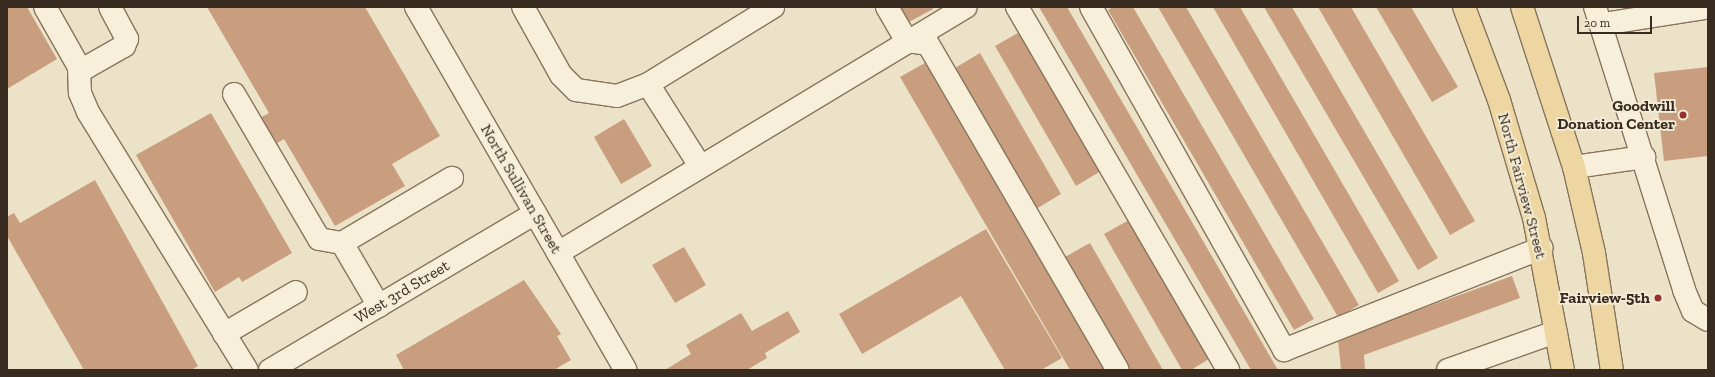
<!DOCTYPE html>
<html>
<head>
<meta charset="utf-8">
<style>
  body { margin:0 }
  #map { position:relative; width:1715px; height:377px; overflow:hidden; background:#ece2c7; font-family:"Zilla Slab",serif }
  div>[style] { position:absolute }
  .building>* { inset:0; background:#c89e7f }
  .roads { filter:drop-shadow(1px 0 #87745d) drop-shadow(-1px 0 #87745d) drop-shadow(0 1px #87745d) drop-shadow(0 -1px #87745d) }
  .minor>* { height:22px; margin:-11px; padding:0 11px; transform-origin:11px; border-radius:11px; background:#f7efda }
  .major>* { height:22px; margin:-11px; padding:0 11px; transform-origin:11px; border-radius:11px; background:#edd6a1 }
  .dots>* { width:11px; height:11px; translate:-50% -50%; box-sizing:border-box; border:2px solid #f4ecd6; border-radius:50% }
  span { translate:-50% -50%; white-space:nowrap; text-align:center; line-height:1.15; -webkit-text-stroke:3.5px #f4ecd6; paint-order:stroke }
  .poi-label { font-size:16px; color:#382c20; font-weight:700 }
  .right { translate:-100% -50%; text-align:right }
  .street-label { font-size:16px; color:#382c20 }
  .frame { position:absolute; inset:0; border:8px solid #382c20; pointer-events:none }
  .scale { position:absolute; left:1577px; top:16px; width:75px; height:18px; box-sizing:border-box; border:2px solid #382c20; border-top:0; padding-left:5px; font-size:12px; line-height:14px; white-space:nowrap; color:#382c20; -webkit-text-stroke:3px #f4ecd6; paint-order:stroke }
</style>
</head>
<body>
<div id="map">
  <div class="building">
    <i style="clip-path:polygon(7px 7px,27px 7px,57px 59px,7px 89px)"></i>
    <i style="clip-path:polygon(207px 7px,365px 7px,440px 136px,392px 164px,405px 186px,335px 226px,284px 139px,267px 149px,251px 123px,269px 113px)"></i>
    <i style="clip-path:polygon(900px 7px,932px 7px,933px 9px,909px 22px)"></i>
    <i style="clip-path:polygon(1039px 7px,1067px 7px,1278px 370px,1251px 370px)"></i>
    <i style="clip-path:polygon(1113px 7px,1133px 7px,1314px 319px,1294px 330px,1108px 10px)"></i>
    <i style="clip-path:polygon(1158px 7px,1186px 7px,1359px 305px,1338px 317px)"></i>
    <i style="clip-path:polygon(1213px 7px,1240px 7px,1399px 281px,1378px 293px)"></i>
    <i style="clip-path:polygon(1264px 7px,1292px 7px,1438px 258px,1418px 270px)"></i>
    <i style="clip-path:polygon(1318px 7px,1351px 7px,1475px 221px,1450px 235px)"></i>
    <i style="clip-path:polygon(1376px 7px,1411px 7px,1458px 87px,1432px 102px)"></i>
    <i style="clip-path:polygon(1020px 32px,1101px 171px,1076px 186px,995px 46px)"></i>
    <i style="clip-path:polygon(980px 53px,1061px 194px,1036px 209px,955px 68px)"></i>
    <i style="clip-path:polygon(925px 63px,1104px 370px,1070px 370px,900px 77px)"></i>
    <i style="clip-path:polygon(1708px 67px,1708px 156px,1664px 161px,1654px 73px)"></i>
    <i style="clip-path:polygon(211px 113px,292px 253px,242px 282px,239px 277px,215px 292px,136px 155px)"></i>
    <i style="clip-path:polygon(624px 119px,652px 166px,621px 184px,594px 137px)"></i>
    <i style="clip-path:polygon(95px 180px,198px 366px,191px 370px,84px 370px,7px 236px,7px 217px,14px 213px,20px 223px)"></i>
    <i style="clip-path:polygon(1129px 220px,1209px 359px,1191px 370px,1182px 370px,1104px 234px)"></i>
    <i style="clip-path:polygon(986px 229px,1062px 358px,1041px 370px,1005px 370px,961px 296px,862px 354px,839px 314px)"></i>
    <i style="clip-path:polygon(1090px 243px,1163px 370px,1130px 370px,1065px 257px)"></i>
    <i style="clip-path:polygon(684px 247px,706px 285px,675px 303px,652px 265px)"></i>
    <i style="clip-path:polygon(1512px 276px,1520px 298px,1364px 355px,1365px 370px,1341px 370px,1338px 339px)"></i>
    <i style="clip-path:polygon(524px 280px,561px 334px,557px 336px,571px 360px,554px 370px,404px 370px,396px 355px)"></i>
    <i style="clip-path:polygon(788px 311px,800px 332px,765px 353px,767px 358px,747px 370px,665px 370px,691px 354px,686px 345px,741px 313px,752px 331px)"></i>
  </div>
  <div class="roads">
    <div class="minor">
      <i style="left:45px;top:7px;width:69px;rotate:60.5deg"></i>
      <i style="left:79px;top:67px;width:8px"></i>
      <i style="left:87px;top:67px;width:43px;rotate:-29.6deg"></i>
      <i style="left:124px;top:46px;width:8px;rotate:-67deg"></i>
      <i style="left:127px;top:39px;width:36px;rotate:-118deg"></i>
      <i style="left:416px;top:7px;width:419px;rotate:60deg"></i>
      <i style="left:523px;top:7px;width:78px;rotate:60.8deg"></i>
      <i style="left:561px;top:75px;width:21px;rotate:45deg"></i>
      <i style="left:576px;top:90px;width:41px;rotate:8.3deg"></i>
      <i style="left:617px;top:96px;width:33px;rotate:-21deg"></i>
      <i style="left:648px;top:84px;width:147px;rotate:-31.6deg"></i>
      <i style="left:887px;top:7px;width:39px;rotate:60deg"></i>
      <i style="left:1017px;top:7px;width:420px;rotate:59.8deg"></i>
      <i style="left:1091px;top:7px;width:394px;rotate:60.6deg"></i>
      <i style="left:1284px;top:350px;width:277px;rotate:-21.6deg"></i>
      <i style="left:1595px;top:7px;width:297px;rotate:72.5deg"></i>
      <i style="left:1684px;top:290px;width:23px;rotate:67deg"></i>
      <i style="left:1693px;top:311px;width:17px;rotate:31deg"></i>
      <i style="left:1603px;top:24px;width:102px;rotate:-9deg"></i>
      <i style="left:907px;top:41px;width:21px;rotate:8deg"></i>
      <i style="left:928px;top:44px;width:377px;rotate:59.8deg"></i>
      <i style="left:79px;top:67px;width:26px;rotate:88deg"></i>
      <i style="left:80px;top:93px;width:21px;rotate:67deg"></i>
      <i style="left:88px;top:112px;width:303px;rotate:58.4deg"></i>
      <i style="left:648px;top:84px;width:97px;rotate:57.6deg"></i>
      <i style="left:234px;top:94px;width:168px;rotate:59.6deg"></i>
      <i style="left:319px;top:239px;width:23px;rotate:10deg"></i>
      <i style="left:342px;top:243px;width:73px;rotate:59.6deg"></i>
      <i style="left:1574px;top:167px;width:71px;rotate:-8.1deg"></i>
      <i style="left:342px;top:243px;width:128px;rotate:-30.6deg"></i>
      <i style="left:558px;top:253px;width:476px;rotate:-31.1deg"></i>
      <i style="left:224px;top:334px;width:83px;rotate:-30.3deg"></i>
      <i style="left:270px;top:370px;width:308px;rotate:-30.6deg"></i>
      <i style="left:1448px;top:370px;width:114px;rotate:-19.4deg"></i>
    </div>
    <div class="major">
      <i style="left:1464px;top:7px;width:99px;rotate:69.4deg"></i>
      <i style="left:1499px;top:100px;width:123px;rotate:73.5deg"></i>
      <i style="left:1534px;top:218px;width:155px;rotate:79.2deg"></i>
      <i style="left:1522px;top:7px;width:168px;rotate:72deg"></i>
      <i style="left:1574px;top:167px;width:88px;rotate:76.9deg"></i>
      <i style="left:1594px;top:253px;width:118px;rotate:81.3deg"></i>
    </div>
  </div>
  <div class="dots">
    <i style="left:1683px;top:115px;background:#923130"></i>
    <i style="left:1658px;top:298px;background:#923130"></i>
  </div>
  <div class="poi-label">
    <span class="right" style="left:1675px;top:115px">Goodwill<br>Donation Center</span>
    <span class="right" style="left:1650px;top:298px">Fairview-5th</span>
  </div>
  <div class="street-label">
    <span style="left:1522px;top:186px;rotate:75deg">North Fairview Street</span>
    <span style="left:521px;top:189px;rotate:60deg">North Sullivan Street</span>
    <span style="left:402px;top:292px;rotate:-31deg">West 3rd Street</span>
  </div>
  <div class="frame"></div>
  <div class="scale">20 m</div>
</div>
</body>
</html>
